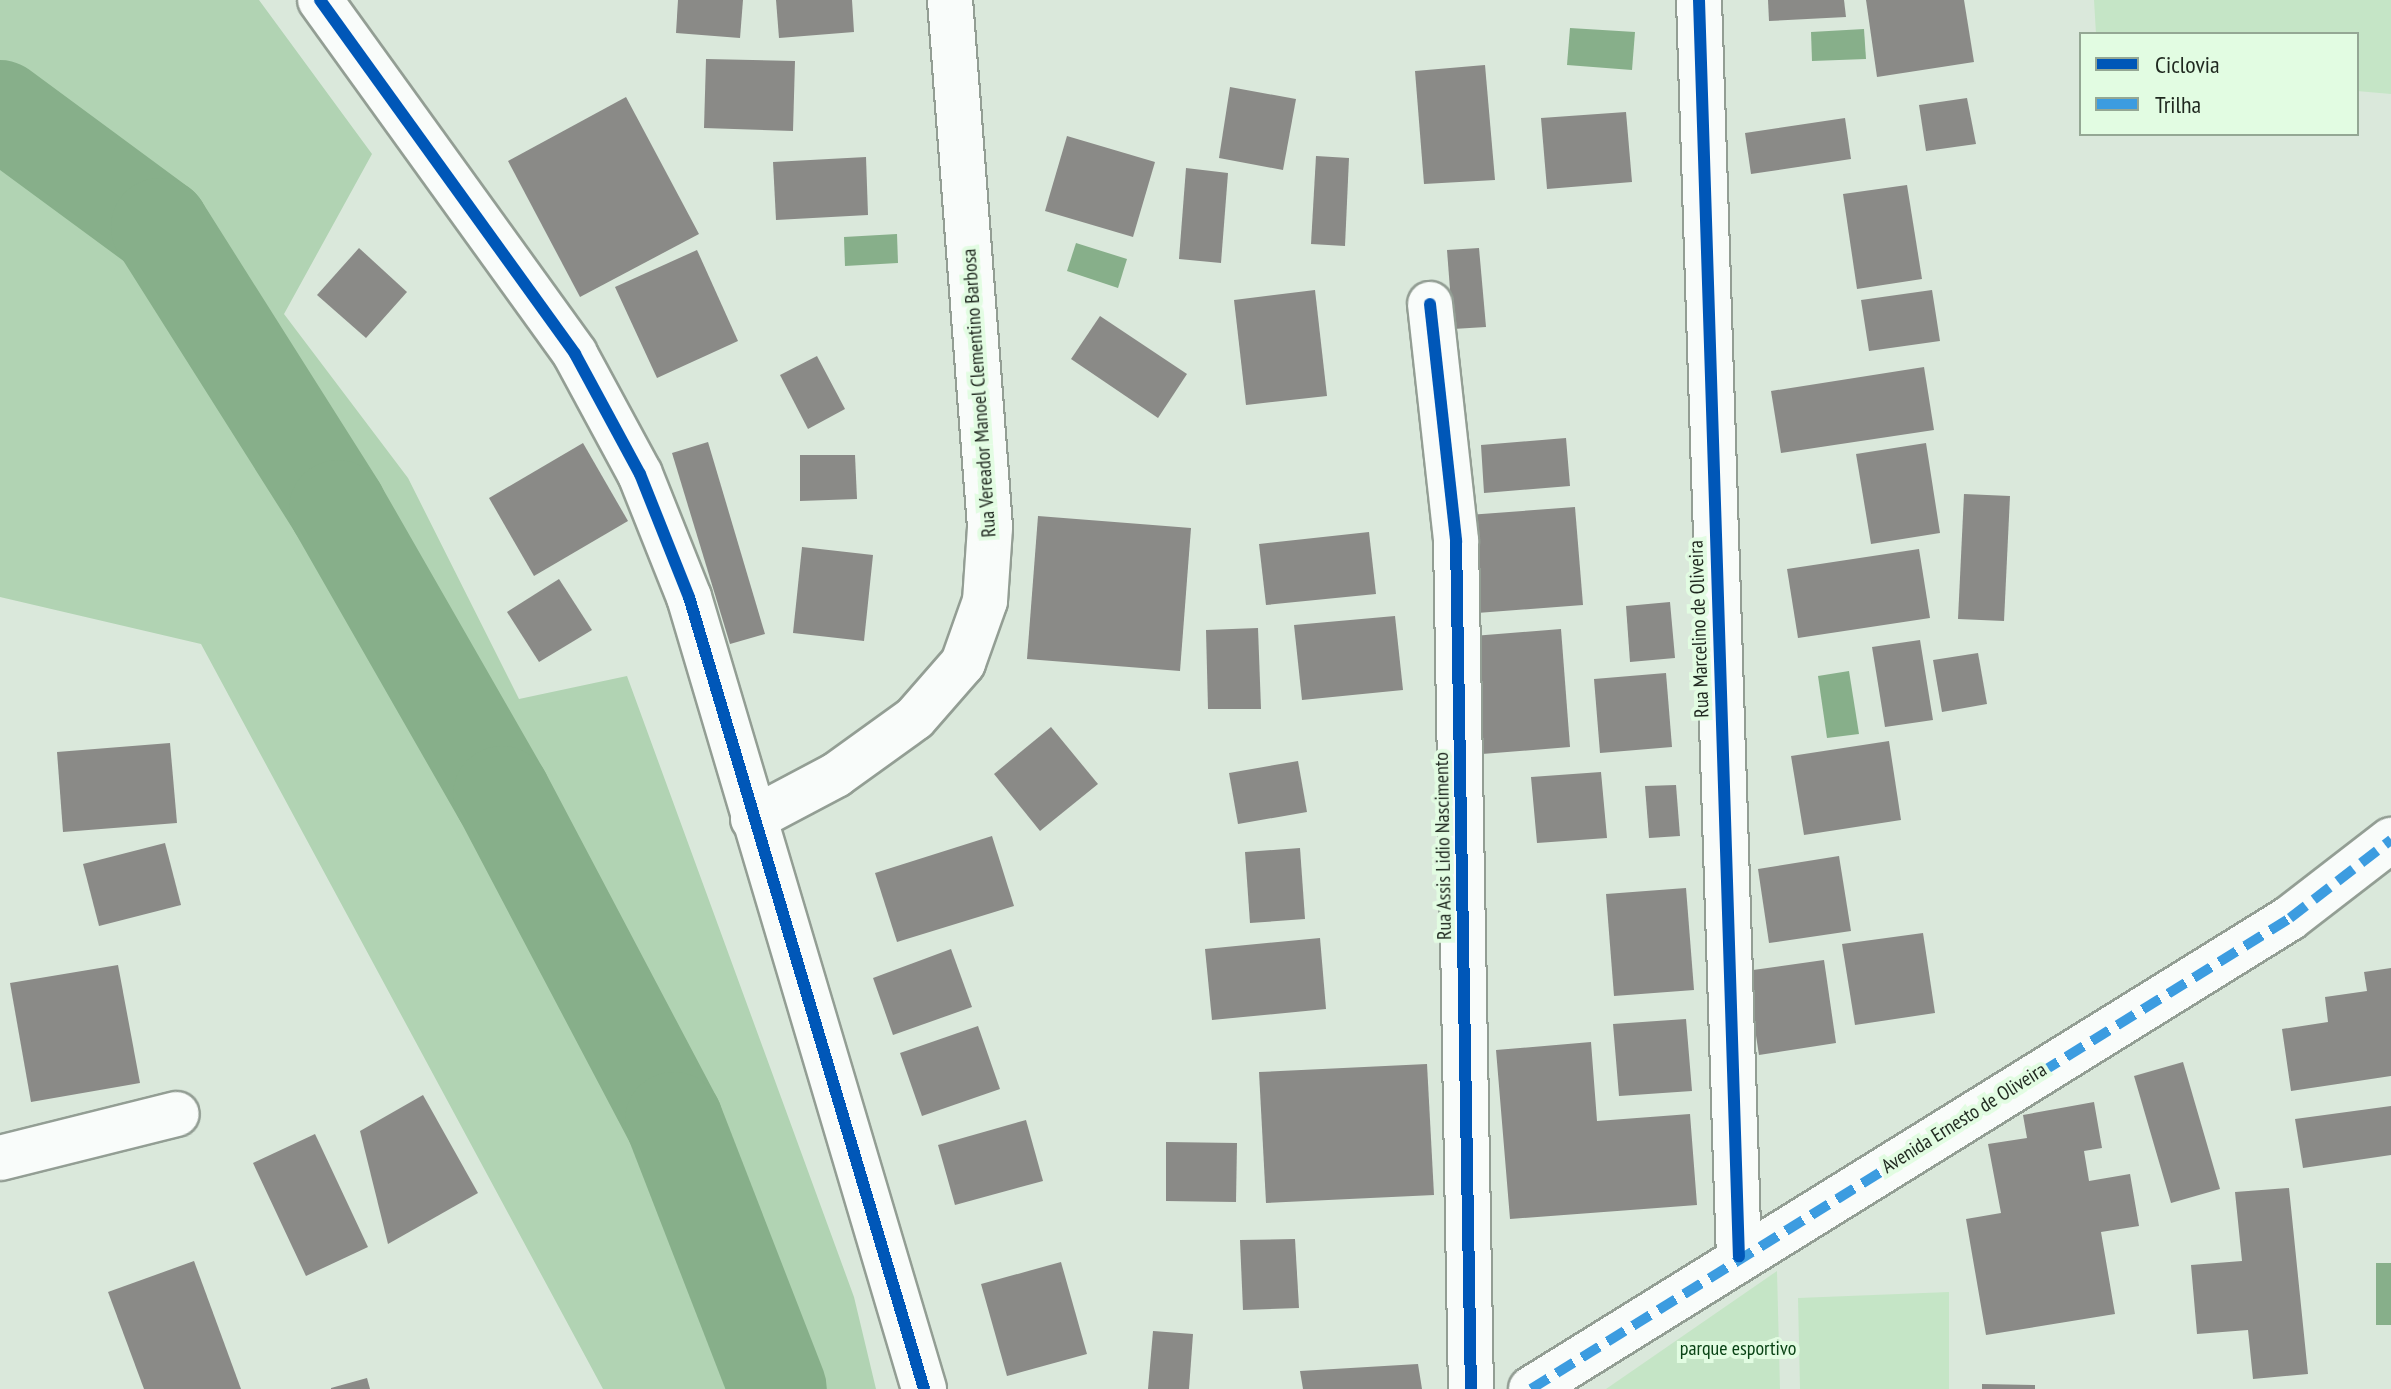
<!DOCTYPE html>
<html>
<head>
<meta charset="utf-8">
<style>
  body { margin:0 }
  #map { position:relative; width:2391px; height:1389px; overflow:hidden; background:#dae8db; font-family:"PT Sans Narrow",sans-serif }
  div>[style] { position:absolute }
  .green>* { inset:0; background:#c5e5c6 }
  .forest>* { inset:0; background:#b1d3b3 }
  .water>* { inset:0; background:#87af8a }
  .river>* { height:98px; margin:-49px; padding:0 49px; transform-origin:49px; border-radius:49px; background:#87af8a }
  .building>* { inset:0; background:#8a8a87 }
  .roads { filter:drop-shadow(2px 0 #939e94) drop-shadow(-2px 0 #939e94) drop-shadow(0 2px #939e94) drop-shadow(0 -2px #939e94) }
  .street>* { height:44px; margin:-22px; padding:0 22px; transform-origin:22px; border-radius:22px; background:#f9fcfa }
  .quiet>* { height:10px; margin-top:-5px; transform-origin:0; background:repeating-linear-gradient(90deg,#3c9ce0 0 20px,transparent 0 30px) }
  .cycleway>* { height:12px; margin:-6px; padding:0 6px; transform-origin:6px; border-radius:6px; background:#0057b8 }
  span { translate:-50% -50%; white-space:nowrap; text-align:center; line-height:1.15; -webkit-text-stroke:8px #e2fce2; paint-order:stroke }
  .street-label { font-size:20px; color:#1f281f }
  .park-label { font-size:20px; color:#094315 }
  .legend { position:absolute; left:2079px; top:32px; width:280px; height:104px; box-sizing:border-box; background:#e2fce2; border:2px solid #94a794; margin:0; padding:10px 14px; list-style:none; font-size:24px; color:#1f281f }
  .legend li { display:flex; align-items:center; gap:16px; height:40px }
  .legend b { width:40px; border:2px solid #94a794 }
</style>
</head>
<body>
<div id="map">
  <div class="green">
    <i style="clip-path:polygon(2094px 0,2391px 0,2391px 94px,2357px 91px,2357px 34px,2096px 34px)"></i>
    <i style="clip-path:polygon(1777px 1271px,1780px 1389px,1606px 1389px)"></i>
    <i style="clip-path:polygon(1949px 1292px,1949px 1389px,1800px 1389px,1798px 1298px)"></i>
  </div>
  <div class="forest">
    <i style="clip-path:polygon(0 0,259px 0,372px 154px,284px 314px,408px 478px,519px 699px,627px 676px,854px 1297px,876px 1389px,603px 1389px,201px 644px,0 597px)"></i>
  </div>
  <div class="water">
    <i style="clip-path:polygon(1570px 28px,1635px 32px,1632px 70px,1567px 65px)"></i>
    <i style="clip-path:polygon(1864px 29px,1866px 59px,1812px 61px,1811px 32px)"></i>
    <i style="clip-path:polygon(897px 234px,898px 263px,845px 266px,844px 237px)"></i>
    <i style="clip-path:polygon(1076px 243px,1127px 259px,1118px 288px,1067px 271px)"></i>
    <i style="clip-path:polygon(1849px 671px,1859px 734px,1827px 738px,1818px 676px)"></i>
    <i style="clip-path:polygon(2376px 1263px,2391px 1263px,2391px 1325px,2376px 1325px)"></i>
  </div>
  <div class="river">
    <i style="left:0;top:109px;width:199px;rotate:36.4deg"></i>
    <i style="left:160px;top:227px;width:333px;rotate:57.7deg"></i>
    <i style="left:338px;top:509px;width:330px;rotate:60.2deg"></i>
    <i style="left:502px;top:795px;width:369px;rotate:62.2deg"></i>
    <i style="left:674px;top:1121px;width:287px;rotate:68.8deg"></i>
  </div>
  <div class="building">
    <i style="clip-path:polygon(678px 0,743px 0,740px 38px,676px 33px)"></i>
    <i style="clip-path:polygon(776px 0,852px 0,854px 32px,779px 38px)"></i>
    <i style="clip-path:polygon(1768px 0,1844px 0,1846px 17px,1769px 21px)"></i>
    <i style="clip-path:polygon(1866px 0,1964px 0,1974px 62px,1877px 77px)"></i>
    <i style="clip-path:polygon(706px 59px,795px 61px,793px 131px,704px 128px)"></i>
    <i style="clip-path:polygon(1485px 65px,1495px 180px,1424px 184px,1415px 71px)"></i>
    <i style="clip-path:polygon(1230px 87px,1296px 99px,1283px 170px,1219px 158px)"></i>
    <i style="clip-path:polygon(626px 97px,699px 234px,580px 297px,508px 161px)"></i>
    <i style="clip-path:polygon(1967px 98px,1976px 144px,1926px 151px,1919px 105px)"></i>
    <i style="clip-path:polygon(1626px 112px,1632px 182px,1547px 189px,1541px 118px)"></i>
    <i style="clip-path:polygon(1845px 118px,1851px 159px,1751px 174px,1745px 133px)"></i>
    <i style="clip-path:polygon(1067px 136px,1155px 162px,1133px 237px,1045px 211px)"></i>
    <i style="clip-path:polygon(1316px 156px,1349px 158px,1345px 246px,1311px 244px)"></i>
    <i style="clip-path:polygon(866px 157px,868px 215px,776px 220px,773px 162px)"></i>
    <i style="clip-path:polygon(1186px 168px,1228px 173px,1221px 263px,1179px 259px)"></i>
    <i style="clip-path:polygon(1907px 185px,1922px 279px,1857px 289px,1843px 194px)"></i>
    <i style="clip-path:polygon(359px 248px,407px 292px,366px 338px,317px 295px)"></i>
    <i style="clip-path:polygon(1479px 248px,1486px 327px,1453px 329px,1447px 250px)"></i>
    <i style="clip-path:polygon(697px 250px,738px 341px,657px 378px,615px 287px)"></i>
    <i style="clip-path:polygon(1315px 290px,1327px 396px,1246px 405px,1234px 300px)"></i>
    <i style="clip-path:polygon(1932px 290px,1940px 341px,1869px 351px,1861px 300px)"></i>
    <i style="clip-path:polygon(1100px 316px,1187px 374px,1158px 418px,1071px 359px)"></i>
    <i style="clip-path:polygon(817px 356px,845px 409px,808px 429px,780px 375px)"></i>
    <i style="clip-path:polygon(1924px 367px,1934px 430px,1781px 453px,1771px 391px)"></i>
    <i style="clip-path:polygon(1566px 438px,1570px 486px,1484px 493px,1481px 445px)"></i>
    <i style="clip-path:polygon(708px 442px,765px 634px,730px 644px,672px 453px)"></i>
    <i style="clip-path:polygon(583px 443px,628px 521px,534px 576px,489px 498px)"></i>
    <i style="clip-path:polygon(1926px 443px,1940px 533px,1871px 544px,1856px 454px)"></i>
    <i style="clip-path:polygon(800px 455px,855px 455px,857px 499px,800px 501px)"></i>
    <i style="clip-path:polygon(1964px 494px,2010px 496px,2004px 621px,1958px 619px)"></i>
    <i style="clip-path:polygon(1575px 507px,1583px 605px,1477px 613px,1468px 515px)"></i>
    <i style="clip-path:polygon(1038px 516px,1191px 528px,1180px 671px,1027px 659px)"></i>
    <i style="clip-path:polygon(1369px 532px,1376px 594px,1266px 605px,1259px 544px)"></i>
    <i style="clip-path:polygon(802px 547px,873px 555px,864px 641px,793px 633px)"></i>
    <i style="clip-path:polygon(1919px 549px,1930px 618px,1798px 638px,1787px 569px)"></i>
    <i style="clip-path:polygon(559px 579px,592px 630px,539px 662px,507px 612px)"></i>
    <i style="clip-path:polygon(1670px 602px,1675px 658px,1630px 662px,1626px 606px)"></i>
    <i style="clip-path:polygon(1395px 616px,1403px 690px,1302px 700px,1294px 625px)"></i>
    <i style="clip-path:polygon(1258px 628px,1261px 709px,1208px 709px,1206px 630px)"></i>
    <i style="clip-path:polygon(1561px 629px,1570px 747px,1482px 754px,1473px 636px)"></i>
    <i style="clip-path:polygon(1920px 640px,1933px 720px,1885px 727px,1872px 647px)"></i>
    <i style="clip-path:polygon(1978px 653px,1987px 704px,1942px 712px,1933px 660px)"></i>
    <i style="clip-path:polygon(1666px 673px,1672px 747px,1600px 753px,1594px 679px)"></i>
    <i style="clip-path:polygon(1051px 727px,1098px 784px,1040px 831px,994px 774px)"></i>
    <i style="clip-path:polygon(1889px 741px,1901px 820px,1804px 835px,1791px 756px)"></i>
    <i style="clip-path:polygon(170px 743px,177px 823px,63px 832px,57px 752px)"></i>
    <i style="clip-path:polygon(1298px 761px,1307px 812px,1238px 824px,1229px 773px)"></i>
    <i style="clip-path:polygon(1601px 772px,1607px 838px,1537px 843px,1531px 777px)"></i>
    <i style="clip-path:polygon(1676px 785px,1680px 836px,1649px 838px,1645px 786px)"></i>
    <i style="clip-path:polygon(992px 836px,1014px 906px,897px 942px,875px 873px)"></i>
    <i style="clip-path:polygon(165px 843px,181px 905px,99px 926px,83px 864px)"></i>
    <i style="clip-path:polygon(1300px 848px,1305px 919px,1250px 923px,1245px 852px)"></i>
    <i style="clip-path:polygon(1839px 856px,1851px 931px,1769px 943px,1758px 869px)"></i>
    <i style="clip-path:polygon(1686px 888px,1694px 990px,1614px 996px,1606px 894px)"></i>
    <i style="clip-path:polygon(1923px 933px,1935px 1013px,1855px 1025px,1842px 944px)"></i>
    <i style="clip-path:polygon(1320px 938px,1326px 1009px,1212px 1020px,1205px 949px)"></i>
    <i style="clip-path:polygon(951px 949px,972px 1007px,893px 1035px,873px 978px)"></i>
    <i style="clip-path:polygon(1824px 960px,1836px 1043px,1759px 1055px,1746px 971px)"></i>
    <i style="clip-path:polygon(118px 965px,140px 1083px,31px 1102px,10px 983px)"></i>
    <i style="clip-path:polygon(2391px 968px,2391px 1076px,2291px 1091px,2282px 1029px,2328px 1022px,2325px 997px,2367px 991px,2364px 972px)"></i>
    <i style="clip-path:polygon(1686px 1019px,1692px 1091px,1619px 1096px,1613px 1024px)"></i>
    <i style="clip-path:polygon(978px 1026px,1000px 1089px,922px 1116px,900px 1053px)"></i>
    <i style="clip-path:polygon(1591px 1042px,1597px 1121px,1690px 1114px,1697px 1205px,1510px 1219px,1496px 1050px)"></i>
    <i style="clip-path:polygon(2183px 1062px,2220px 1189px,2171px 1203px,2134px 1076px)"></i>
    <i style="clip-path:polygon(1427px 1064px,1434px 1195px,1266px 1203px,1259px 1072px)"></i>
    <i style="clip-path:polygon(423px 1095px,478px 1193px,388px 1244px,360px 1131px)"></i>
    <i style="clip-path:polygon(2094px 1102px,2102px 1148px,2084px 1151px,2089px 1181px,2130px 1174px,2139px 1226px,2101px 1232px,2115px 1314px,1986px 1335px,1966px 1219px,2001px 1213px,1988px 1144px,2027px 1138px,2023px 1115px)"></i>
    <i style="clip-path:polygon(2391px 1106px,2391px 1155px,2303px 1168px,2295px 1119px)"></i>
    <i style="clip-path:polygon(1026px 1120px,1043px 1181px,955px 1205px,938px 1145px)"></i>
    <i style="clip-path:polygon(315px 1134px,368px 1247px,306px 1276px,253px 1163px)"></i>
    <i style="clip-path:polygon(1166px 1142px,1237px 1143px,1236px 1202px,1166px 1201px)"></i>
    <i style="clip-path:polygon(2289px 1188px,2308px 1374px,2253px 1379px,2248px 1330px,2197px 1334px,2191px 1265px,2242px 1261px,2235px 1192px)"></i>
    <i style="clip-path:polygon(1295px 1239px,1299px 1308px,1243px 1310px,1240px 1240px)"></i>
    <i style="clip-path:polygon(194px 1261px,241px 1389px,144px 1389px,108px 1292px)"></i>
    <i style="clip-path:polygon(1061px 1262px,1087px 1354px,1007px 1376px,981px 1284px)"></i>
    <i style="clip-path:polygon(1153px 1331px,1193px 1334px,1189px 1389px,1148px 1389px)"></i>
    <i style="clip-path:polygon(1418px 1364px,1422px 1389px,1303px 1389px,1300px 1371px)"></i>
    <i style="clip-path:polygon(367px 1378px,370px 1389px,331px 1389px,331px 1388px)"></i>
    <i style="clip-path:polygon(1982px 1384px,2035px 1385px,2035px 1389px,1982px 1389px)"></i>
  </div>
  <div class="roads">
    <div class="street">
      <i style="left:320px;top:0;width:436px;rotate:54.2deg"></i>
      <i style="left:575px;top:354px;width:136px;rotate:61.6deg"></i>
      <i style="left:640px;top:474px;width:132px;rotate:68.3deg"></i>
      <i style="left:689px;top:597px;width:826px;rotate:73.47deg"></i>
      <i style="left:1699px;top:0;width:1257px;rotate:88.18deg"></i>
      <i style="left:1430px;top:304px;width:238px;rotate:83.7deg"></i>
      <i style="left:1456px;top:541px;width:848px;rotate:88.99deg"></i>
      <i style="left:753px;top:819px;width:94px;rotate:-27.9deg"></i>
      <i style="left:836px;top:775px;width:97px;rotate:-35.8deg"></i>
      <i style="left:915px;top:718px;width:73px;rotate:-48.9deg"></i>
      <i style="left:963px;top:663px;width:66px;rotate:-70.5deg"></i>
      <i style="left:985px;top:601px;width:74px;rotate:-86.1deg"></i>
      <i style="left:990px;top:527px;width:529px;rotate:-94.34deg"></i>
      <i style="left:0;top:1158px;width:182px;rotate:-14deg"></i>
      <i style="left:1531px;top:1389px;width:893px;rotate:-31.82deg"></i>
      <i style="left:2290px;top:918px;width:128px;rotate:-37.7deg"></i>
    </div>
  </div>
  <div class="quiet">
    <i style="left:1531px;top:1389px;width:893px;rotate:-31.82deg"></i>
    <i style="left:2290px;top:918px;width:128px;rotate:-37.7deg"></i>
  </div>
  <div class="cycleway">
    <i style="left:320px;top:0;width:436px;rotate:54.2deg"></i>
    <i style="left:575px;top:354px;width:136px;rotate:61.6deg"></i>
    <i style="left:640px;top:474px;width:132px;rotate:68.3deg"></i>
    <i style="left:689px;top:597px;width:826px;rotate:73.47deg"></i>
    <i style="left:1699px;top:0;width:1257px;rotate:88.18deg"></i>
    <i style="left:1430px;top:304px;width:238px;rotate:83.7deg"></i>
    <i style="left:1456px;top:541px;width:848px;rotate:88.99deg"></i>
  </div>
  <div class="street-label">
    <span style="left:979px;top:393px;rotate:-94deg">Rua Vereador Manoel Clementino Barbosa</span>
    <span style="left:1699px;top:629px;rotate:-92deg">Rua Marcelino de Oliveira</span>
    <span style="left:1443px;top:846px;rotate:-91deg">Rua Assis Lidio Nascimento</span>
    <span style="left:1964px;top:1118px;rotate:-32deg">Avenida Ernesto de Oliveira</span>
  </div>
  <div class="park-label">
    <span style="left:1738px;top:1348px">parque esportivo</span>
  </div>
  <ul class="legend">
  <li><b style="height:10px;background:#0057b8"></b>Ciclovia</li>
  <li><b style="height:10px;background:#3c9ce0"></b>Trilha</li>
  </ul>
</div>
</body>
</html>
